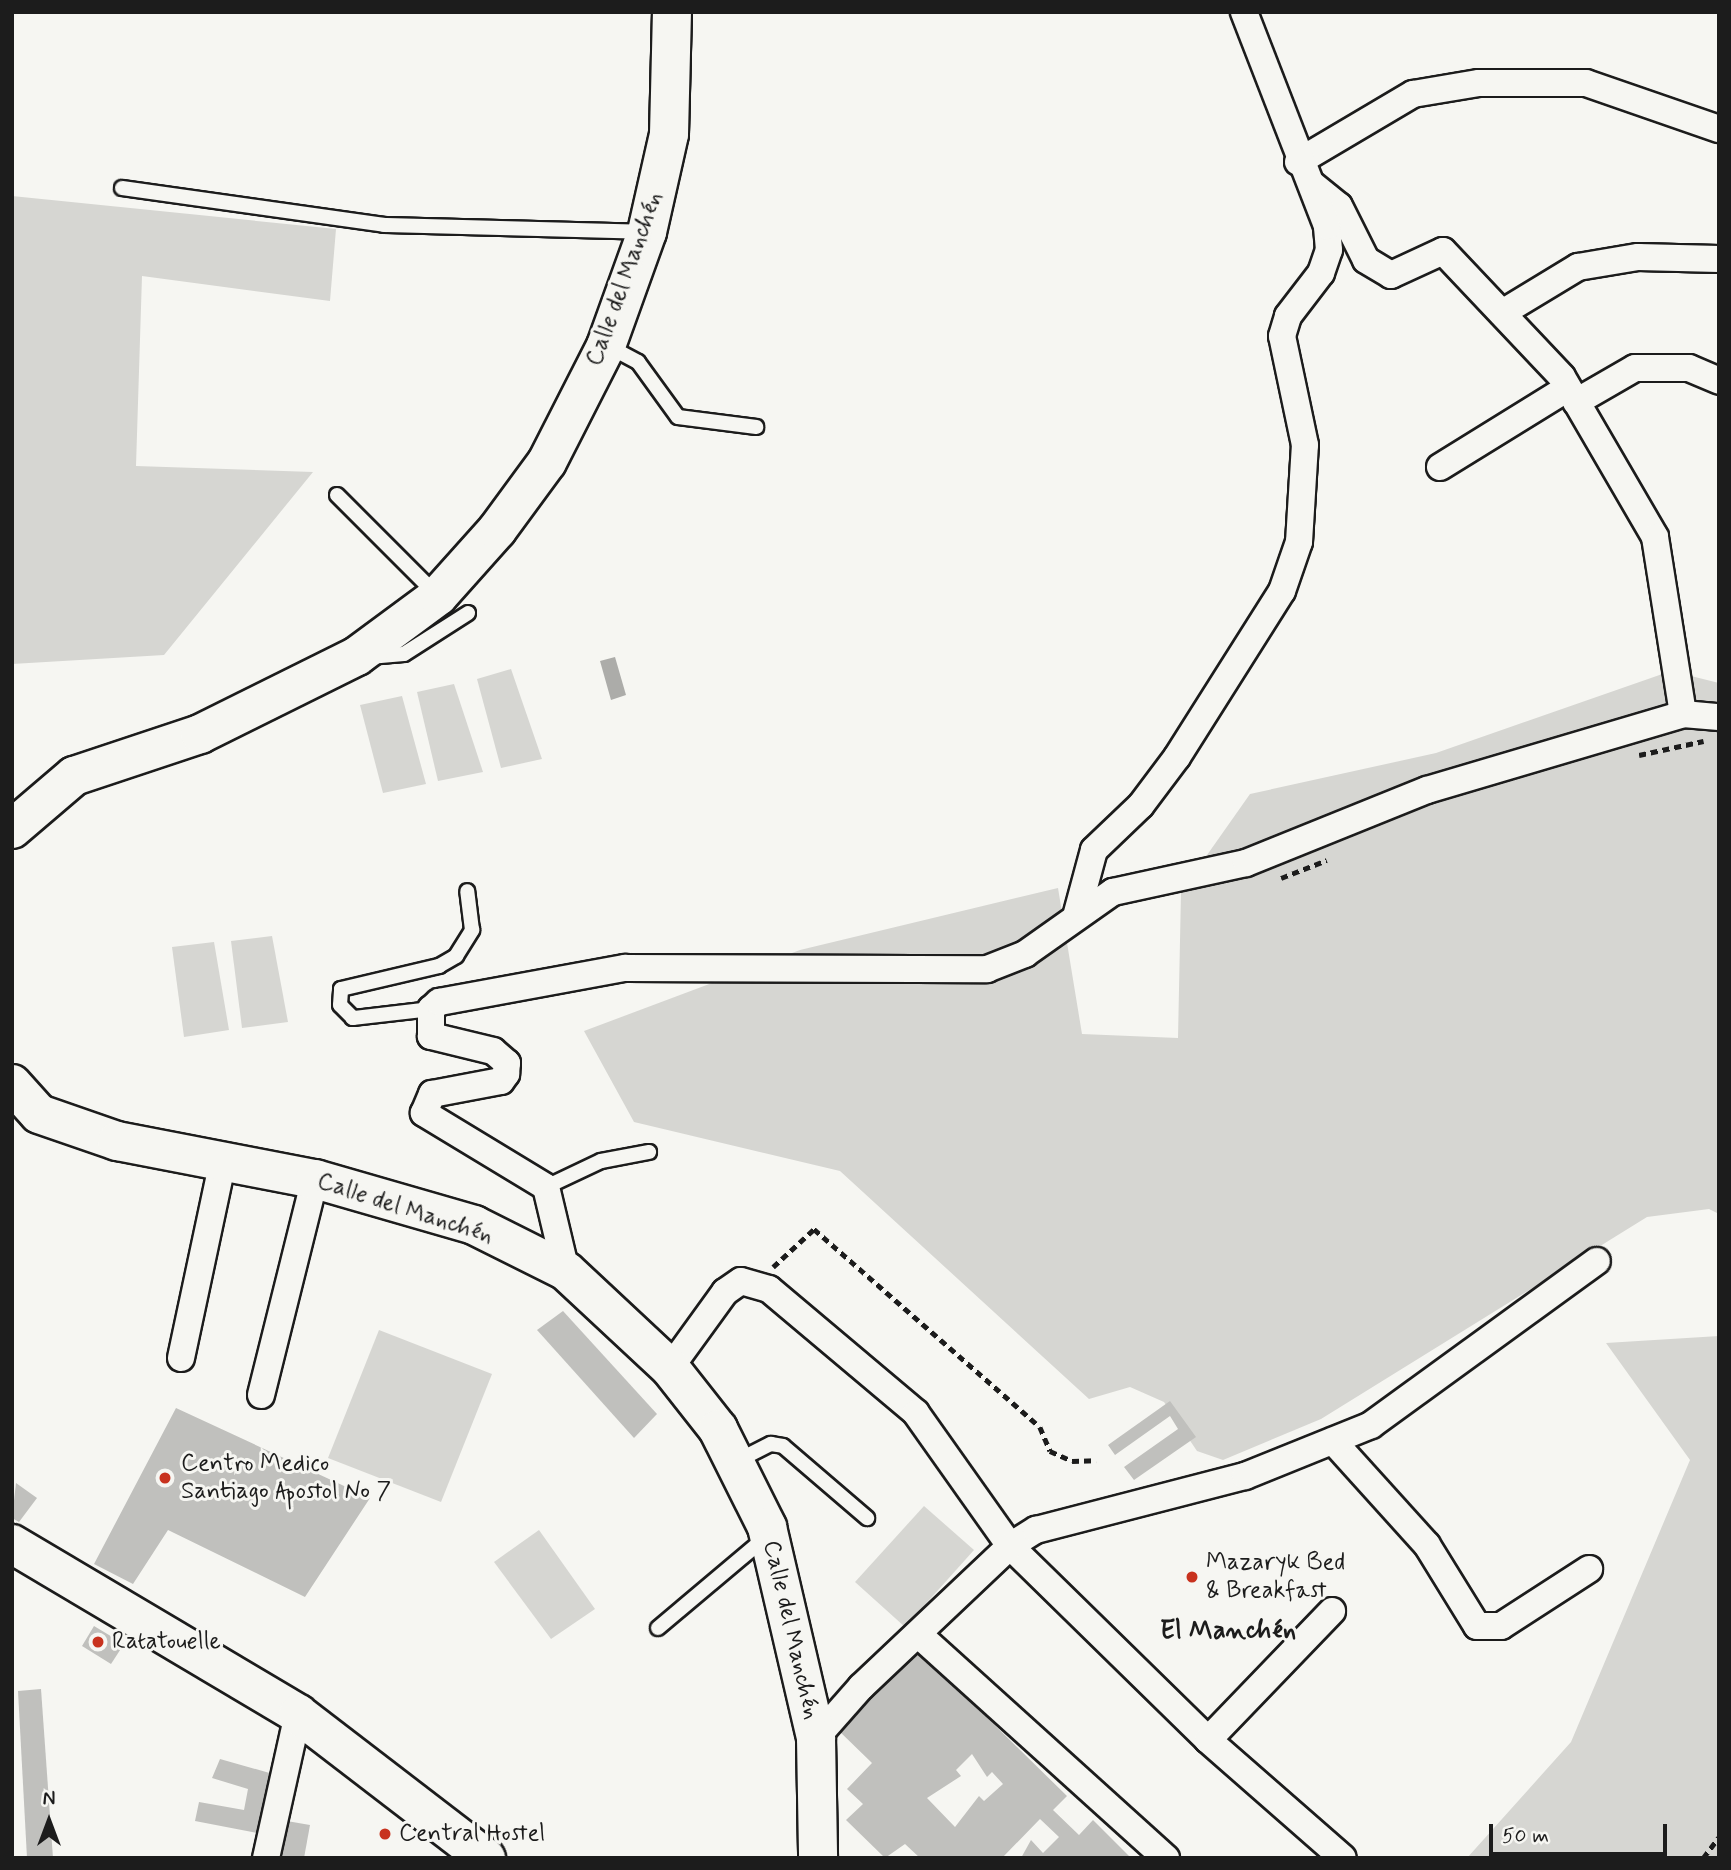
<!DOCTYPE html>
<html>
<head>
<meta charset="utf-8">
<style>
  body { margin:0 }
  #map { position:relative; width:1731px; height:1870px; overflow:hidden; background:#f6f6f2; font-family:Mynerve,sans-serif }
  div>[style] { position:absolute }
  .green>* { inset:0; background:#d6d6d2 }
  .water>* { inset:0; background:#acaca9 }
  .building>* { inset:0; background:#c0c0bd }
  .path>* { height:4.5px; margin-top:-2.25px; transform-origin:0; background:repeating-linear-gradient(90deg,#1c1c1c 0 7px,transparent 0 12px) }
  .roads { filter:drop-shadow(2px 0 #1c1c1c) drop-shadow(-2px 0 #1c1c1c) drop-shadow(0 2px #1c1c1c) drop-shadow(0 -2px #1c1c1c) }
  .lane>* { height:14px; margin:-7px; padding:0 7px; transform-origin:7px; border-radius:7px; background:#f6f6f2 }
  .street>* { height:26px; margin:-13px; padding:0 13px; transform-origin:13px; border-radius:13px; background:#f6f6f2 }
  .secondary>* { height:38px; margin:-19px; padding:0 19px; transform-origin:19px; border-radius:19px; background:#f6f6f2 }
  .primary>* { height:38px; margin:-19px; padding:0 19px; transform-origin:19px; border-radius:19px; background:#f6f6f2 }
  .dots>* { width:19px; height:19px; translate:-50% -50%; box-sizing:border-box; border:4px solid #f6f6f2; border-radius:50% }
  span { translate:-50% -50%; white-space:nowrap; text-align:center; line-height:1.15; -webkit-text-stroke:6px #f6f6f2; paint-order:stroke }
  .street-label { font-size:24px; color:#1c1c1c }
  .poi-label { font-size:24px; color:#1c1c1c }
  .left { translate:0 -50%; text-align:left }
  .neighbourhood-label { font-size:26px; color:#1c1c1c; font-weight:700 }
  .frame { position:absolute; inset:0; border:14px solid #1c1c1c; pointer-events:none }
  .north { position:absolute; left:14px; top:1786px; width:70px; height:70px; -webkit-text-stroke:5px #f6f6f2; paint-order:stroke; rotate:0deg; font-size:19px; font-weight:700; line-height:28px; text-align:center; color:#1c1c1c }
  .north::after { content:''; display:block; margin:auto; width:24px; height:32px; background:#1c1c1c; clip-path:polygon(50% 0,100% 100%,50% 72%,0 100%) }
  .scale { position:absolute; left:1489px; top:1824px; width:178px; height:32px; box-sizing:border-box; border:4px solid #1c1c1c; border-top:0; padding-left:9px; font-size:21px; line-height:24px; white-space:nowrap; color:#1c1c1c; -webkit-text-stroke:5px #f6f6f2; paint-order:stroke }
</style>
</head>
<body>
<div id="map">
  <div class="green">
    <i style="clip-path:polygon(12px 196px,336px 229px,330px 301px,142px 276px,136px 466px,313px 472px,164px 655px,12px 664px)"></i>
    <i style="clip-path:polygon(511px 669px,542px 759px,501px 768px,477px 679px)"></i>
    <i style="clip-path:polygon(1671px 671px,1719px 683px,1719px 1214px,1709px 1209px,1647px 1217px,1321px 1419px,1223px 1460px,1197px 1451px,1164px 1402px,1130px 1387px,1089px 1399px,840px 1171px,634px 1122px,584px 1031px,800px 950px,1058px 888px,1082px 1034px,1178px 1038px,1181px 892px,1250px 794px,1436px 753px)"></i>
    <i style="clip-path:polygon(454px 684px,483px 772px,438px 781px,417px 692px)"></i>
    <i style="clip-path:polygon(402px 696px,426px 784px,383px 793px,360px 705px)"></i>
    <i style="clip-path:polygon(272px 936px,288px 1022px,242px 1028px,231px 941px)"></i>
    <i style="clip-path:polygon(214px 942px,229px 1030px,184px 1037px,172px 947px)"></i>
    <i style="clip-path:polygon(379px 1330px,492px 1374px,441px 1502px,328px 1458px)"></i>
    <i style="clip-path:polygon(1719px 1336px,1719px 1858px,1467px 1858px,1571px 1742px,1690px 1460px,1606px 1343px)"></i>
    <i style="clip-path:polygon(924px 1506px,974px 1550px,905px 1627px,855px 1582px)"></i>
    <i style="clip-path:polygon(539px 1530px,595px 1609px,551px 1639px,494px 1562px)"></i>
  </div>
  <div class="water">
    <i style="clip-path:polygon(615px 657px,626px 695px,611px 700px,600px 661px)"></i>
  </div>
  <div class="building">
    <i style="clip-path:polygon(563px 1311px,657px 1414px,634px 1438px,537px 1330px)"></i>
    <i style="clip-path:polygon(1170px 1401px,1196px 1437px,1134px 1480px,1124px 1467px,1178px 1429px,1170px 1416px,1115px 1455px,1108px 1445px)"></i>
    <i style="clip-path:polygon(176px 1408px,370px 1498px,305px 1597px,168px 1530px,133px 1584px,94px 1564px)"></i>
    <i style="clip-path:polygon(16px 1483px,37px 1498px,19px 1522px,12px 1518px)"></i>
    <i style="clip-path:polygon(94px 1626px,124px 1644px,111px 1664px,82px 1646px)"></i>
    <i style="clip-path:polygon(evenodd,917px 1649px,1067px 1796px,1053px 1810px,1079px 1835px,1093px 1820px,1131px 1858px,1021px 1858px,1031px 1840px,1043px 1853px,1059px 1837px,1040px 1819px,1002px 1858px,920px 1858px,905px 1844px,885px 1858px,846px 1820px,863px 1804px,847px 1789px,872px 1763px,837px 1729px,917px 1649px,972px 1754px,987px 1777px,992px 1772px,1003px 1784px,984px 1801px,979px 1796px,955px 1827px,927px 1798px,961px 1776px,956px 1770px,972px 1754px)"></i>
    <i style="clip-path:polygon(41px 1689px,53px 1858px,27px 1858px,18px 1691px)"></i>
    <i style="clip-path:polygon(220px 1759px,273px 1774px,262px 1834px,195px 1821px,199px 1802px,244px 1810px,248px 1789px,212px 1778px)"></i>
    <i style="clip-path:polygon(281px 1820px,310px 1825px,304px 1858px,275px 1858px)"></i>
  </div>
  <div class="path">
    <i style="left:1639px;top:755px;width:66px;rotate:-12.3deg"></i>
    <i style="left:1281px;top:878px;width:49px;rotate:-21.4deg"></i>
    <i style="left:773px;top:1267px;width:56px;rotate:-42.8deg"></i>
    <i style="left:814px;top:1229px;width:300px;rotate:41.2deg"></i>
    <i style="left:1040px;top:1427px;width:26px;rotate:67deg"></i>
    <i style="left:1050px;top:1451px;width:24px;rotate:24deg"></i>
    <i style="left:1072px;top:1461px;width:24px;rotate:-2deg"></i>
    <i style="left:1703px;top:1858px;width:26px;rotate:-53deg"></i>
  </div>
  <div class="roads">
    <div class="lane">
      <i style="left:122px;top:188px;width:265px;rotate:8deg"></i>
      <i style="left:384px;top:225px;width:261px;rotate:1.5deg"></i>
      <i style="left:608px;top:346px;width:34px;rotate:28deg"></i>
      <i style="left:638px;top:362px;width:68px;rotate:54deg"></i>
      <i style="left:678px;top:417px;width:79px;rotate:7.3deg"></i>
      <i style="left:337px;top:495px;width:141px;rotate:45deg"></i>
      <i style="left:369px;top:657px;width:35px;rotate:-5deg"></i>
      <i style="left:404px;top:654px;width:76px;rotate:-32.6deg"></i>
      <i style="left:431px;top:1009px;width:79px;rotate:173.4deg"></i>
      <i style="left:353px;top:1018px;width:18px;rotate:-135deg"></i>
      <i style="left:340px;top:1005px;width:16px;rotate:-86deg"></i>
      <i style="left:341px;top:989px;width:101px;rotate:-13.2deg"></i>
      <i style="left:439px;top:966px;width:20px;rotate:-30deg"></i>
      <i style="left:456px;top:956px;width:31px;rotate:-58deg"></i>
      <i style="left:472px;top:930px;width:39px;rotate:-97deg"></i>
      <i style="left:546px;top:1187px;width:61px;rotate:-25.3deg"></i>
      <i style="left:601px;top:1161px;width:49px;rotate:-10.6deg"></i>
      <i style="left:737px;top:1461px;width:38px;rotate:-27deg"></i>
      <i style="left:771px;top:1444px;width:12px;rotate:9deg"></i>
      <i style="left:783px;top:1446px;width:111px;rotate:40.6deg"></i>
      <i style="left:658px;top:1628px;width:140px;rotate:-40.1deg"></i>
    </div>
    <div class="street">
      <i style="left:1298px;top:162px;width:134px;rotate:-30.6deg"></i>
      <i style="left:1413px;top:94px;width:67px;rotate:-9.5deg"></i>
      <i style="left:1479px;top:83px;width:107px"></i>
      <i style="left:1586px;top:83px;width:141px;rotate:19.1deg"></i>
      <i style="left:1313px;top:185px;width:33px;rotate:39deg"></i>
      <i style="left:1339px;top:206px;width:60px;rotate:63.4deg"></i>
      <i style="left:1366px;top:260px;width:29px;rotate:31deg"></i>
      <i style="left:1391px;top:275px;width:57px;rotate:-24.8deg"></i>
      <i style="left:1443px;top:251px;width:173px;rotate:46.6deg"></i>
      <i style="left:1562px;top:377px;width:185px;rotate:59.8deg"></i>
      <i style="left:1655px;top:537px;width:179px;rotate:81deg"></i>
      <i style="left:1502px;top:313px;width:89px;rotate:-31.2deg"></i>
      <i style="left:1578px;top:267px;width:61px;rotate:-9.5deg"></i>
      <i style="left:1638px;top:257px;width:81px;rotate:1.4deg"></i>
      <i style="left:1576px;top:402px;width:68px;rotate:-30deg"></i>
      <i style="left:1635px;top:368px;width:54px"></i>
      <i style="left:1689px;top:368px;width:33px;rotate:23deg"></i>
      <i style="left:1440px;top:467px;width:150px;rotate:-31.7deg"></i>
      <i style="left:1077px;top:913px;width:65px;rotate:-74.9deg"></i>
      <i style="left:1094px;top:850px;width:65px;rotate:-43.8deg"></i>
      <i style="left:1141px;top:805px;width:60px;rotate:-53.1deg"></i>
      <i style="left:1177px;top:757px;width:196px;rotate:-57.7deg"></i>
      <i style="left:1282px;top:591px;width:52px;rotate:-70.9deg"></i>
      <i style="left:1299px;top:542px;width:97px;rotate:-86.5deg"></i>
      <i style="left:1305px;top:445px;width:111px;rotate:-101.9deg"></i>
      <i style="left:1282px;top:336px;width:21px;rotate:-73deg"></i>
      <i style="left:1288px;top:316px;width:54px;rotate:-52.5deg"></i>
      <i style="left:1321px;top:273px;width:24px;rotate:-71deg"></i>
      <i style="left:1329px;top:250px;width:24px;rotate:-95deg"></i>
      <i style="left:1327px;top:226px;width:230px;rotate:-111.2deg"></i>
      <i style="left:566px;top:1271px;width:86px;rotate:-103.4deg"></i>
      <i style="left:546px;top:1187px;width:143px;rotate:-148.8deg"></i>
      <i style="left:424px;top:1113px;width:21px;rotate:-67deg"></i>
      <i style="left:432px;top:1094px;width:70px;rotate:-10.7deg"></i>
      <i style="left:501px;top:1081px;width:9px;rotate:-54deg"></i>
      <i style="left:506px;top:1074px;width:11px;rotate:-85deg"></i>
      <i style="left:507px;top:1063px;width:18px;rotate:-139deg"></i>
      <i style="left:493px;top:1051px;width:64px;rotate:-166.4deg"></i>
      <i style="left:431px;top:1036px;width:27px;rotate:-90deg"></i>
      <i style="left:431px;top:1009px;width:11px;rotate:-41deg"></i>
      <i style="left:439px;top:1002px;width:189px;rotate:-10.4deg"></i>
      <i style="left:625px;top:968px;width:362px;rotate:0.2deg"></i>
      <i style="left:987px;top:969px;width:41px;rotate:-21.5deg"></i>
      <i style="left:1025px;top:954px;width:108px;rotate:-35.2deg"></i>
      <i style="left:1113px;top:892px;width:136px;rotate:-12.3deg"></i>
      <i style="left:1246px;top:863px;width:195px;rotate:-22deg"></i>
      <i style="left:1427px;top:790px;width:267px;rotate:-16.5deg"></i>
      <i style="left:1683px;top:714px;width:36px;rotate:5deg"></i>
      <i style="left:181px;top:1358px;width:202px;rotate:-78deg"></i>
      <i style="left:670px;top:1368px;width:94px;rotate:-54.1deg"></i>
      <i style="left:725px;top:1292px;width:19px;rotate:-35deg"></i>
      <i style="left:741px;top:1281px;width:29px;rotate:16deg"></i>
      <i style="left:769px;top:1289px;width:192px;rotate:40.1deg"></i>
      <i style="left:916px;top:1413px;width:163px;rotate:54.7deg"></i>
      <i style="left:1010px;top:1546px;width:277px;rotate:44.4deg"></i>
      <i style="left:1208px;top:1740px;width:179px;rotate:41.2deg"></i>
      <i style="left:261px;top:1395px;width:223px;rotate:-76deg"></i>
      <i style="left:1333px;top:1441px;width:140px;rotate:47.9deg"></i>
      <i style="left:1427px;top:1545px;width:95px;rotate:58.3deg"></i>
      <i style="left:1477px;top:1626px;width:24px"></i>
      <i style="left:1501px;top:1626px;width:105px;rotate:-32.9deg"></i>
      <i style="left:919px;top:1635px;width:333px;rotate:42.1deg"></i>
      <i style="left:816px;top:1738px;width:68px;rotate:-48.6deg"></i>
      <i style="left:861px;top:1687px;width:205px;rotate:-43.4deg"></i>
      <i style="left:1010px;top:1546px;width:31px;rotate:-32deg"></i>
      <i style="left:1036px;top:1530px;width:216px;rotate:-14.5deg"></i>
      <i style="left:1245px;top:1476px;width:136px;rotate:-22deg"></i>
      <i style="left:1371px;top:1425px;width:279px;rotate:-36deg"></i>
      <i style="left:1208px;top:1740px;width:179px;rotate:-46.1deg"></i>
      <i style="left:266px;top:1858px;width:148px;rotate:-77.5deg"></i>
    </div>
    <div class="secondary">
      <i style="left:12px;top:829px;width:82px;rotate:-40.5deg"></i>
      <i style="left:74px;top:776px;width:133px;rotate:-18.4deg"></i>
      <i style="left:200px;top:734px;width:175px;rotate:-26.4deg"></i>
      <i style="left:357px;top:656px;width:101px;rotate:-36.5deg"></i>
      <i style="left:438px;top:596px;width:89px;rotate:-48.2deg"></i>
      <i style="left:497px;top:530px;width:84px;rotate:-53.7deg"></i>
      <i style="left:547px;top:462px;width:130px;rotate:-63deg"></i>
      <i style="left:606px;top:346px;width:121px;rotate:-70.2deg"></i>
      <i style="left:647px;top:232px;width:100px;rotate:-77.3deg"></i>
      <i style="left:669px;top:134px;width:122px;rotate:-88.6deg"></i>
      <i style="left:12px;top:1084px;width:40px;rotate:48deg"></i>
      <i style="left:39px;top:1114px;width:83px;rotate:19.1deg"></i>
      <i style="left:117px;top:1141px;width:202px;rotate:10.9deg"></i>
      <i style="left:315px;top:1179px;width:166px;rotate:16.1deg"></i>
      <i style="left:474px;top:1225px;width:103px;rotate:26.6deg"></i>
      <i style="left:566px;top:1271px;width:142px;rotate:43deg"></i>
      <i style="left:670px;top:1368px;width:78px;rotate:51.8deg"></i>
      <i style="left:718px;top:1429px;width:110px;rotate:63.4deg"></i>
      <i style="left:767px;top:1527px;width:217px;rotate:76.9deg"></i>
      <i style="left:816px;top:1738px;width:120px;rotate:89deg"></i>
    </div>
    <div class="primary">
      <i style="left:12px;top:1544px;width:333px;rotate:30.7deg"></i>
      <i style="left:298px;top:1714px;width:237px;rotate:37.5deg"></i>
    </div>
  </div>
  <div class="dots">
    <i style="left:165px;top:1478px;background:#c8321e"></i>
    <i style="left:1192px;top:1577px;background:#c8321e"></i>
    <i style="left:98px;top:1642px;background:#c8321e"></i>
    <i style="left:385px;top:1834px;background:#c8321e"></i>
  </div>
  <div class="street-label">
    <span style="left:625px;top:279px;rotate:-70deg">Calle del Manchén</span>
    <span style="left:405px;top:1209px;rotate:18deg">Calle del Manchén</span>
    <span style="left:791px;top:1630px;rotate:77deg">Calle del Manchén</span>
  </div>
  <div class="poi-label">
    <span class="left" style="left:181px;top:1478px">Centro Medico<br>Santiago Apostol No 7</span>
    <span class="left" style="left:1206px;top:1577px">Mazaryk Bed<br>&amp; Breakfast</span>
    <span class="left" style="left:112px;top:1642px">Ratatouelle</span>
    <span class="left" style="left:399px;top:1834px">Central Hostel</span>
  </div>
  <div class="neighbourhood-label">
    <span style="left:1228px;top:1632px">El Manchén</span>
  </div>
  <div class="frame"></div>
  <div class="north">N</div>
  <div class="scale">50 m</div>
</div>
</body>
</html>
